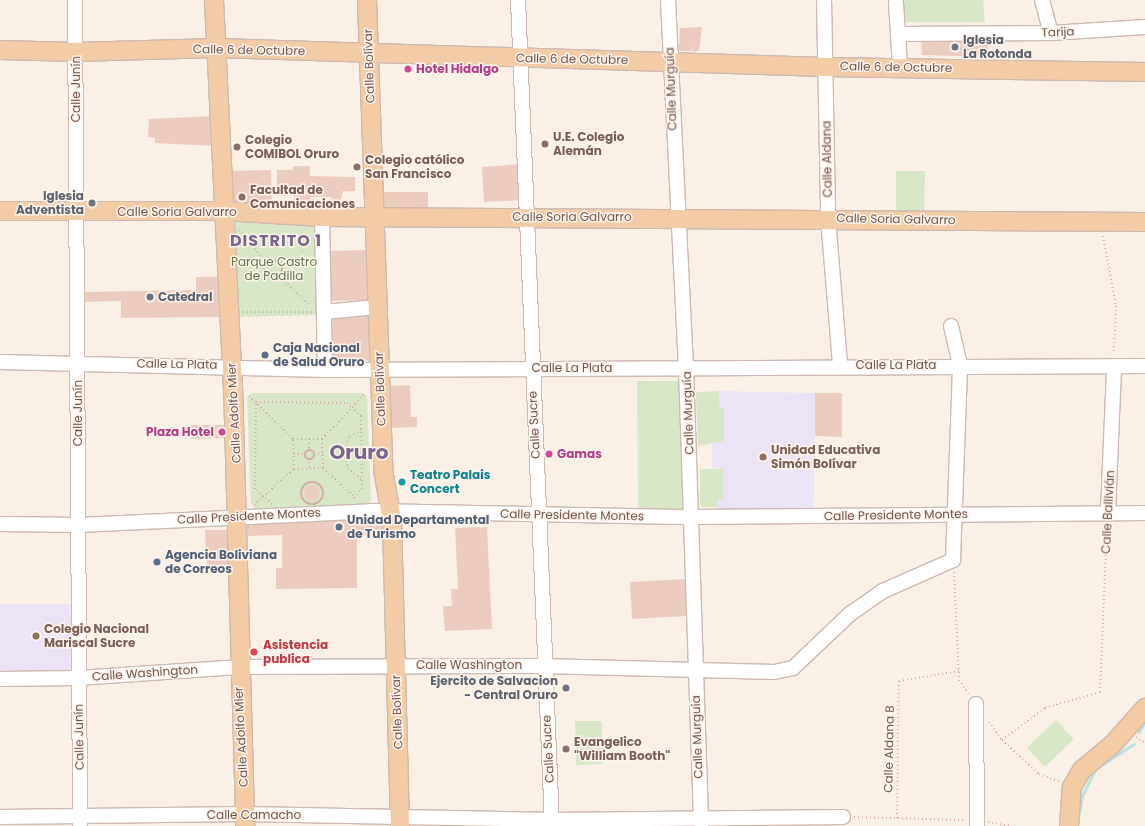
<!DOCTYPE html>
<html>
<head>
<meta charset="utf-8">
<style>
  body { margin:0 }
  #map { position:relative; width:1145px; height:826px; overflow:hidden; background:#faf0e6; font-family:Poppins,sans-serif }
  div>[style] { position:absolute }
  .education>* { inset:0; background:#ede3f7 }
  .green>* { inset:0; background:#d8e7c6 }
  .stream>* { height:3px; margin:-1.5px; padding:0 1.5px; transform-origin:1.5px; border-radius:1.5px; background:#bce2e2 }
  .building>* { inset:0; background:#edccc0 }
  .round { border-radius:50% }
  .path>* { height:2px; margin-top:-1px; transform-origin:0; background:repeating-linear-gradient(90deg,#d2afa3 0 1px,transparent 0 4px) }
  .path>.ring { margin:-1px; padding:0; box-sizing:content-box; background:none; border:2px solid #d2afa3; border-radius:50% }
  .roads { filter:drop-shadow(1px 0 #cdb9b0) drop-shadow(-1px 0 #cdb9b0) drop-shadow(0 1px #cdb9b0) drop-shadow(0 -1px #cdb9b0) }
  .minor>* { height:14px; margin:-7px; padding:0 7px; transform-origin:7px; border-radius:7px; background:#fff }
  .major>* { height:18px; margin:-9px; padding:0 9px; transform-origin:9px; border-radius:9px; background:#f3cba4 }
  .dots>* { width:11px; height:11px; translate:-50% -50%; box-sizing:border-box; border:2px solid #fdf4ec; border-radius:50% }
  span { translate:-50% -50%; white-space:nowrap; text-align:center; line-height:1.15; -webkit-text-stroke:3px #fdf4ec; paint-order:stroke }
  .street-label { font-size:12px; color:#72554d }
  .worship-label { font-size:12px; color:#5b616d; font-weight:700 }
  .left { translate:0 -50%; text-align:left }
  .right { translate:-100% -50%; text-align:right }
  .hotel-label { font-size:12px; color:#b23c85; font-weight:700 }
  .education-label { font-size:12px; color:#785e54; font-weight:700 }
  .park-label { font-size:12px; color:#5b7746 }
  .service-label { font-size:12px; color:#4e5e75; font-weight:700 }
  .culture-label { font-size:12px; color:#0d838f; font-weight:700 }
  .health-label { font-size:12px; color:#be3a42; font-weight:700 }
  .district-label { font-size:16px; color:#7a658d; font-weight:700; letter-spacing:1px }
  .town-label { font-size:20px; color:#7a658d; font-weight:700 }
</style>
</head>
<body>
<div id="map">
  <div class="education">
    <i style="clip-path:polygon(719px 391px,815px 393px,814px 513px,718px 512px,718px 500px,723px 500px,723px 469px,712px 468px,712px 440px,724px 440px,724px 407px,719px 407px)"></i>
    <i style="clip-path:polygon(0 604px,71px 604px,71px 667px,66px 672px,0 672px)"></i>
  </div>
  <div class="green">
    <i style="clip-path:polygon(900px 0,983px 0,985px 22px,902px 22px)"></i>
    <i style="clip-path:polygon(896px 171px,925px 171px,924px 215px,896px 214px)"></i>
    <i style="clip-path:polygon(235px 220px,317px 223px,318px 315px,232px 317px,230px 225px)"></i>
    <i style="clip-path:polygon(637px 381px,681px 381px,686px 516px,638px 515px)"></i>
    <i style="clip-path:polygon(719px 391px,719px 407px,724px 407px,724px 441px,698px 446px,696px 392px)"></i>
    <i style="clip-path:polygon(251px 393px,362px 393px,367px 397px,371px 500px,365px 508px,255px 508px,251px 503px,247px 398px)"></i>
    <i style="clip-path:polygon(700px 469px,723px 469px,723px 500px,718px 500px,718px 507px,700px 507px)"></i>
    <i style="clip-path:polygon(1056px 720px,1074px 739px,1045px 767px,1027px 748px)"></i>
    <i style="clip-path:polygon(575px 721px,602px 721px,603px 764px,576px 765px)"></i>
  </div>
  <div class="stream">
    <i style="left:1139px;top:732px;width:13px;rotate:-61deg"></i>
    <i style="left:1103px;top:764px;width:37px;rotate:-33deg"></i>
    <i style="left:1079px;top:814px;width:18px;rotate:-81deg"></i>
    <i style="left:1082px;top:796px;width:28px;rotate:-64deg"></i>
  </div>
  <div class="building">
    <i style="clip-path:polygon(702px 27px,699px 51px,693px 52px,692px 45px,692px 51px,679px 51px,680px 28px)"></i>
    <i style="clip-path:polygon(921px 39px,988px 39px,988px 57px,922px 55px)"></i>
    <i style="clip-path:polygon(214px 116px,215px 146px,155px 143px,155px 138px,148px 137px,149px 119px)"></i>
    <i style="clip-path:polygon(522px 164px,524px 200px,484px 202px,482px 167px)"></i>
    <i style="clip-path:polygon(293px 166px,310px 166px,310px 176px,355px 177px,355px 191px,343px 191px,340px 202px,331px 201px,332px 197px,311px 197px,310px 214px,294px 214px,294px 196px,277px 196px,277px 170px,293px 170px)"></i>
    <i style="clip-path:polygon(271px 170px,272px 206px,229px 206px,228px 171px)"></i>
    <i style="clip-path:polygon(381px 192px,428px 192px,428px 211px,384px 211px)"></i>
    <i style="clip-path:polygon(366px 250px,367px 277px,374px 277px,374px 300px,327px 301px,329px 251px)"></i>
    <i style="clip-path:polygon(196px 277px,218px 277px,219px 317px,121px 318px,121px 301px,83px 302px,82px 292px,196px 290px)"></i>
    <i style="clip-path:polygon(374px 313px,372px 360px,334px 362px,330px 359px,329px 314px)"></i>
    <i style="clip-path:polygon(410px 385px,411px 417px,417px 417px,417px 427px,390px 428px,388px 386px)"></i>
    <i style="clip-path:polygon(815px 393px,842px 393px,842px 437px,815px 436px)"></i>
    <i style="clip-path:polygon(191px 425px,224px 425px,224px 438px,191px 439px)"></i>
    <i class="round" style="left:304px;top:485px;width:16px;height:16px"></i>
    <i style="clip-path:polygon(384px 518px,384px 535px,357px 535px,357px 588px,276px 589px,276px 568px,282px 568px,282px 535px,246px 536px,245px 519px)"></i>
    <i style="clip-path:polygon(487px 527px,492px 629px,445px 631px,443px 606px,452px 606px,451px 589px,458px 589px,455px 528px)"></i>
    <i style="clip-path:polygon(205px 530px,228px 530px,234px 567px,207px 567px)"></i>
    <i style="clip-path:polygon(686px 579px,688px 616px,632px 619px,630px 582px)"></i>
  </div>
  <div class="path">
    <i style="left:239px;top:230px;width:43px;rotate:50.7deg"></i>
    <i style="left:1103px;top:236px;width:71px;rotate:79.5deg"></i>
    <i style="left:1116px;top:306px;width:48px;rotate:92.4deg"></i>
    <i class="ring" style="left:264px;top:260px;width:16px;height:16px"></i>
    <i style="left:279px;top:276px;width:44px;rotate:43.2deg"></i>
    <i style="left:243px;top:312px;width:70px"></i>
    <i style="left:249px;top:396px;width:62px;rotate:44.3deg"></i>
    <i style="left:293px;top:439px;width:29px"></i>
    <i style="left:322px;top:439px;width:29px;rotate:88deg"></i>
    <i style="left:323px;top:468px;width:29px;rotate:178deg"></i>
    <i style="left:294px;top:469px;width:30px;rotate:-92deg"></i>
    <i style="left:361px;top:430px;width:14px;rotate:150deg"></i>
    <i style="left:349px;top:437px;width:17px;rotate:107deg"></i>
    <i style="left:344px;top:453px;width:16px;rotate:75deg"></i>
    <i style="left:348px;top:468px;width:18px;rotate:41deg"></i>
    <i style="left:309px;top:439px;width:10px;rotate:90deg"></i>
    <i style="left:322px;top:439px;width:61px;rotate:-46.3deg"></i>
    <i class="ring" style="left:304.5px;top:449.5px;width:7px;height:7px"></i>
    <i style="left:294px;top:454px;width:11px"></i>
    <i style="left:314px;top:454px;width:9px;rotate:-6deg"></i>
    <i style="left:309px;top:458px;width:11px;rotate:90deg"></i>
    <i style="left:323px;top:468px;width:43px;rotate:42.2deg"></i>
    <i class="ring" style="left:301px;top:482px;width:20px;height:20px"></i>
    <i style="left:272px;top:504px;width:23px;rotate:-139deg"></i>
    <i style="left:255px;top:489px;width:87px;rotate:-89.3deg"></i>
    <i style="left:256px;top:402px;width:91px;rotate:0.6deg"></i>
    <i style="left:347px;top:403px;width:6px;rotate:39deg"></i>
    <i style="left:352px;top:407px;width:13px;rotate:45deg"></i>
    <i style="left:361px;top:416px;width:72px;rotate:89.2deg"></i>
    <i style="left:362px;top:488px;width:15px;rotate:127deg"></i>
    <i style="left:254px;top:505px;width:54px;rotate:-42deg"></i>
    <i style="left:954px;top:572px;width:108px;rotate:87.3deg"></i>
    <i style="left:959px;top:680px;width:19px;rotate:55deg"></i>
    <i style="left:989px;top:722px;width:22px;rotate:54deg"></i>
    <i style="left:1002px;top:740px;width:50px;rotate:42.6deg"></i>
    <i style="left:1039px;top:774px;width:22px;rotate:21deg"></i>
    <i style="left:1136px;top:737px;width:11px;rotate:34deg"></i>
    <i style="left:1002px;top:740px;width:54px;rotate:-36.7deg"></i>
    <i style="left:1045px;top:708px;width:57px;rotate:-16.2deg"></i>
    <i style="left:1100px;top:692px;width:167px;rotate:-87.6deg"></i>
    <i style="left:854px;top:817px;width:111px;rotate:1.5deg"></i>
    <i style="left:897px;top:818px;width:137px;rotate:-89.2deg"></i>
    <i style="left:899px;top:681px;width:61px;rotate:-9.5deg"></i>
    <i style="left:988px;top:822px;width:23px;rotate:10deg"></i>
  </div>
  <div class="roads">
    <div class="minor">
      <i style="left:75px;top:0;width:825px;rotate:89.65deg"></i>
      <i style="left:518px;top:0;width:827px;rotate:87.64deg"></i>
      <i style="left:668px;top:0;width:368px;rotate:87.2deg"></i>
      <i style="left:686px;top:368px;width:458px;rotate:88.1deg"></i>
      <i style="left:824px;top:0;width:218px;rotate:88.9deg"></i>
      <i style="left:828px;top:218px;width:147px;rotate:85.3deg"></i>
      <i style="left:1042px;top:0;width:34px;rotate:75deg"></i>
      <i style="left:896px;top:3px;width:64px;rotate:86.4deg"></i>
      <i style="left:898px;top:34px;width:153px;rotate:-0.4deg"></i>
      <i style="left:1051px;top:33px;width:94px;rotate:-3.7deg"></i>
      <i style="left:322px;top:217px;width:153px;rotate:88.9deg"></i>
      <i style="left:324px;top:312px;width:53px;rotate:-5.4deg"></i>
      <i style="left:0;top:362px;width:325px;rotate:1.4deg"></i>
      <i style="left:325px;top:370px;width:820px;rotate:-0.28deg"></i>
      <i style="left:1108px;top:512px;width:146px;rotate:-87.6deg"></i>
      <i style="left:0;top:524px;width:79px;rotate:0.7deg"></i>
      <i style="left:79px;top:525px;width:292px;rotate:-2.7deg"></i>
      <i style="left:371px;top:511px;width:321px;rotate:1.1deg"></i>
      <i style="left:692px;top:517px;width:453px;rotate:-0.5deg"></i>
      <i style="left:0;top:679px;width:78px;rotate:-0.7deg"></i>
      <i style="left:78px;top:678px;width:160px;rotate:-3.9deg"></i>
      <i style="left:238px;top:667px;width:305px;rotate:-0.2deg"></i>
      <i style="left:543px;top:666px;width:231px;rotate:1.5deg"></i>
      <i style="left:774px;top:672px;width:19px;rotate:-12deg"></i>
      <i style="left:793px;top:668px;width:79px;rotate:-43.5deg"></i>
      <i style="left:850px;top:614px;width:40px;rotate:-34.9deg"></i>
      <i style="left:883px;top:591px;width:77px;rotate:-23.9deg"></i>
      <i style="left:953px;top:560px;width:195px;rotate:-87.9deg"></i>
      <i style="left:960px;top:365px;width:40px;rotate:-103deg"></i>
      <i style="left:976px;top:704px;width:122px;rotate:89.5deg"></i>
      <i style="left:0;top:817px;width:245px;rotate:-0.7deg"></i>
      <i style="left:245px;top:814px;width:307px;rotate:1.1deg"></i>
      <i style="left:552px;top:820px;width:291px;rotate:-0.6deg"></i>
    </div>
    <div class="major">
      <i style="left:214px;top:0;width:386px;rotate:87.2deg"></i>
      <i style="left:233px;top:386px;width:440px;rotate:88.4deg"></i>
      <i style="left:367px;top:0;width:475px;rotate:88deg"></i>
      <i style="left:384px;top:475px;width:47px;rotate:80.1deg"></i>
      <i style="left:392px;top:521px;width:305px;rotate:88.5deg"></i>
      <i style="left:0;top:50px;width:76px;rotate:1.5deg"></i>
      <i style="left:76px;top:52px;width:141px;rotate:-1.6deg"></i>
      <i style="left:217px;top:48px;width:608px;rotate:1.79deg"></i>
      <i style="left:825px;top:67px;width:320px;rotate:0.9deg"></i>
      <i style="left:0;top:211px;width:224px"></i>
      <i style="left:224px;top:211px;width:98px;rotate:3.5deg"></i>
      <i style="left:322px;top:217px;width:823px;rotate:0.35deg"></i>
      <i style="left:1069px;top:826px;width:39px;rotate:-86deg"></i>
      <i style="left:1072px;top:787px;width:20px;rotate:-60deg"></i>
      <i style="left:1082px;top:770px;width:39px;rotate:-40deg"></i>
      <i style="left:1112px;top:745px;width:50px;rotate:-48.3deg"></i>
    </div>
  </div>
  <div class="dots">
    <i style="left:955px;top:47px;background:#6b7280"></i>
    <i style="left:408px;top:69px;background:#d1479c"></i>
    <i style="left:545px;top:144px;background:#8d6e63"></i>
    <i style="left:237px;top:147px;background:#8d6e63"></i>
    <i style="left:357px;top:167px;background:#8d6e63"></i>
    <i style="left:242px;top:197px;background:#8d6e63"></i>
    <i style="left:92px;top:203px;background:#6b7280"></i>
    <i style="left:150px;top:297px;background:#6b7280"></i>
    <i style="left:265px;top:355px;background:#5c6f8a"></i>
    <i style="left:222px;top:432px;background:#d1479c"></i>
    <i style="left:549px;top:454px;background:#d1479c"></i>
    <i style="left:763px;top:457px;background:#8d6e63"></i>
    <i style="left:402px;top:482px;background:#0f9aa8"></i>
    <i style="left:339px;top:527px;background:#5c6f8a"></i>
    <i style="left:157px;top:562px;background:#5c6f8a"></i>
    <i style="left:36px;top:636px;background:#8d6e63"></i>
    <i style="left:254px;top:652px;background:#e0444e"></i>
    <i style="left:566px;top:688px;background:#6b7280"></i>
    <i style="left:566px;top:749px;background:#8d6e63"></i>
  </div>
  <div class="street-label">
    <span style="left:1058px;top:32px;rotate:-2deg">Tarija</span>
    <span style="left:249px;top:50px;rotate:1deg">Calle 6 de Octubre</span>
    <span style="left:572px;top:59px;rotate:1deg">Calle 6 de Octubre</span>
    <span style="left:369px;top:66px;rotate:-92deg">Calle Bolívar</span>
    <span style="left:896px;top:67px;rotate:1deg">Calle 6 de Octubre</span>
    <span style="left:76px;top:89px;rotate:-90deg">Calle Junín</span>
    <span style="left:671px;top:89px;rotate:-92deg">Calle Murguía</span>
    <span style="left:827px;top:159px;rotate:-91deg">Calle Aldana</span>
    <span style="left:177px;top:212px">Calle Soria Galvarro</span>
    <span style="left:572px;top:217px">Calle Soria Galvarro</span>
    <span style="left:896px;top:219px;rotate:1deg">Calle Soria Galvarro</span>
    <span style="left:177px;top:364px;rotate:1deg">Calle La Plata</span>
    <span style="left:896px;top:365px">Calle La Plata</span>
    <span style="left:572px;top:368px">Calle La Plata</span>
    <span style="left:380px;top:389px;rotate:-92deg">Calle Bolívar</span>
    <span style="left:78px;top:413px;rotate:-90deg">Calle Junín</span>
    <span style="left:234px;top:413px;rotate:-93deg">Calle Adolfo Mier</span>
    <span style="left:688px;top:413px;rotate:-92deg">Calle Murguía</span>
    <span style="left:534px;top:425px;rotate:-93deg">Calle Sucre</span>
    <span style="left:1108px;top:512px;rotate:-87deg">Calle Ballivián</span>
    <span style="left:572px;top:515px;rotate:1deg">Calle Presidente Montes</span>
    <span style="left:896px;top:515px;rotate:-1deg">Calle Presidente Montes</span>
    <span style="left:249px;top:516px;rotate:-3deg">Calle Presidente Montes</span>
    <span style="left:469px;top:665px">Calle Washington</span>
    <span style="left:145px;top:673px;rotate:-4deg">Calle Washington</span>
    <span style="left:397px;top:712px;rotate:-92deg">Calle Bolívar</span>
    <span style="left:79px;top:737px;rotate:-91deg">Calle Junín</span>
    <span style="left:241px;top:737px;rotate:-93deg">Calle Adolfo Mier</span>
    <span style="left:697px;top:737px;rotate:-92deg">Calle Murguía</span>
    <span style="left:548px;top:749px;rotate:-93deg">Calle Sucre</span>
    <span style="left:889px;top:749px;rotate:-89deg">Calle Aldana B</span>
    <span style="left:254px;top:815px">Calle Camacho</span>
  </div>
  <div class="worship-label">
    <span class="left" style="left:963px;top:47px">Iglesia<br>La Rotonda</span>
    <span class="right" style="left:84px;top:203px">Iglesia<br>Adventista</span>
    <span class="left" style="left:158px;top:297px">Catedral</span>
    <span class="right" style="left:558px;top:688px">Ejercito de Salvacion<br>- Central Oruro</span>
  </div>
  <div class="hotel-label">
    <span class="left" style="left:416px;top:69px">Hotel Hidalgo</span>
    <span class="right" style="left:214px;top:432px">Plaza Hotel</span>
    <span class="left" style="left:557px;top:454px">Gamas</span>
  </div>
  <div class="education-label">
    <span class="left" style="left:553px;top:144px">U.E. Colegio<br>Alemán</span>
    <span class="left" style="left:245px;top:147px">Colegio<br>COMIBOL Oruro</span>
    <span class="left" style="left:365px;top:167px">Colegio católico<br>San Francisco</span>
    <span class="left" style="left:250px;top:197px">Facultad de<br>Comunicaciones</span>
    <span class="left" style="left:771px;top:457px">Unidad Educativa<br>Simón Bolívar</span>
    <span class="left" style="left:44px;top:636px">Colegio Nacional<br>Mariscal Sucre</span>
    <span class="left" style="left:574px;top:749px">Evangelico<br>"William Booth"</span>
  </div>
  <div class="park-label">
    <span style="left:274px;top:269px">Parque Castro<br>de Padilla</span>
  </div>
  <div class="service-label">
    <span class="left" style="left:273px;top:355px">Caja Nacional<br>de Salud Oruro</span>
    <span class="left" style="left:347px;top:527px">Unidad Departamental<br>de Turismo</span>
    <span class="left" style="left:165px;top:562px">Agencia Boliviana<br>de Correos</span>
  </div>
  <div class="culture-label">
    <span class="left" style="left:410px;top:482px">Teatro Palais<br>Concert</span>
  </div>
  <div class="health-label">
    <span class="left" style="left:263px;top:652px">Asistencia<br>publica</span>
  </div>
  <div class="district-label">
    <span style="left:276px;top:241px">DISTRITO 1</span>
  </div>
  <div class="town-label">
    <span style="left:359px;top:452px">Oruro</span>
  </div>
</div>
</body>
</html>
